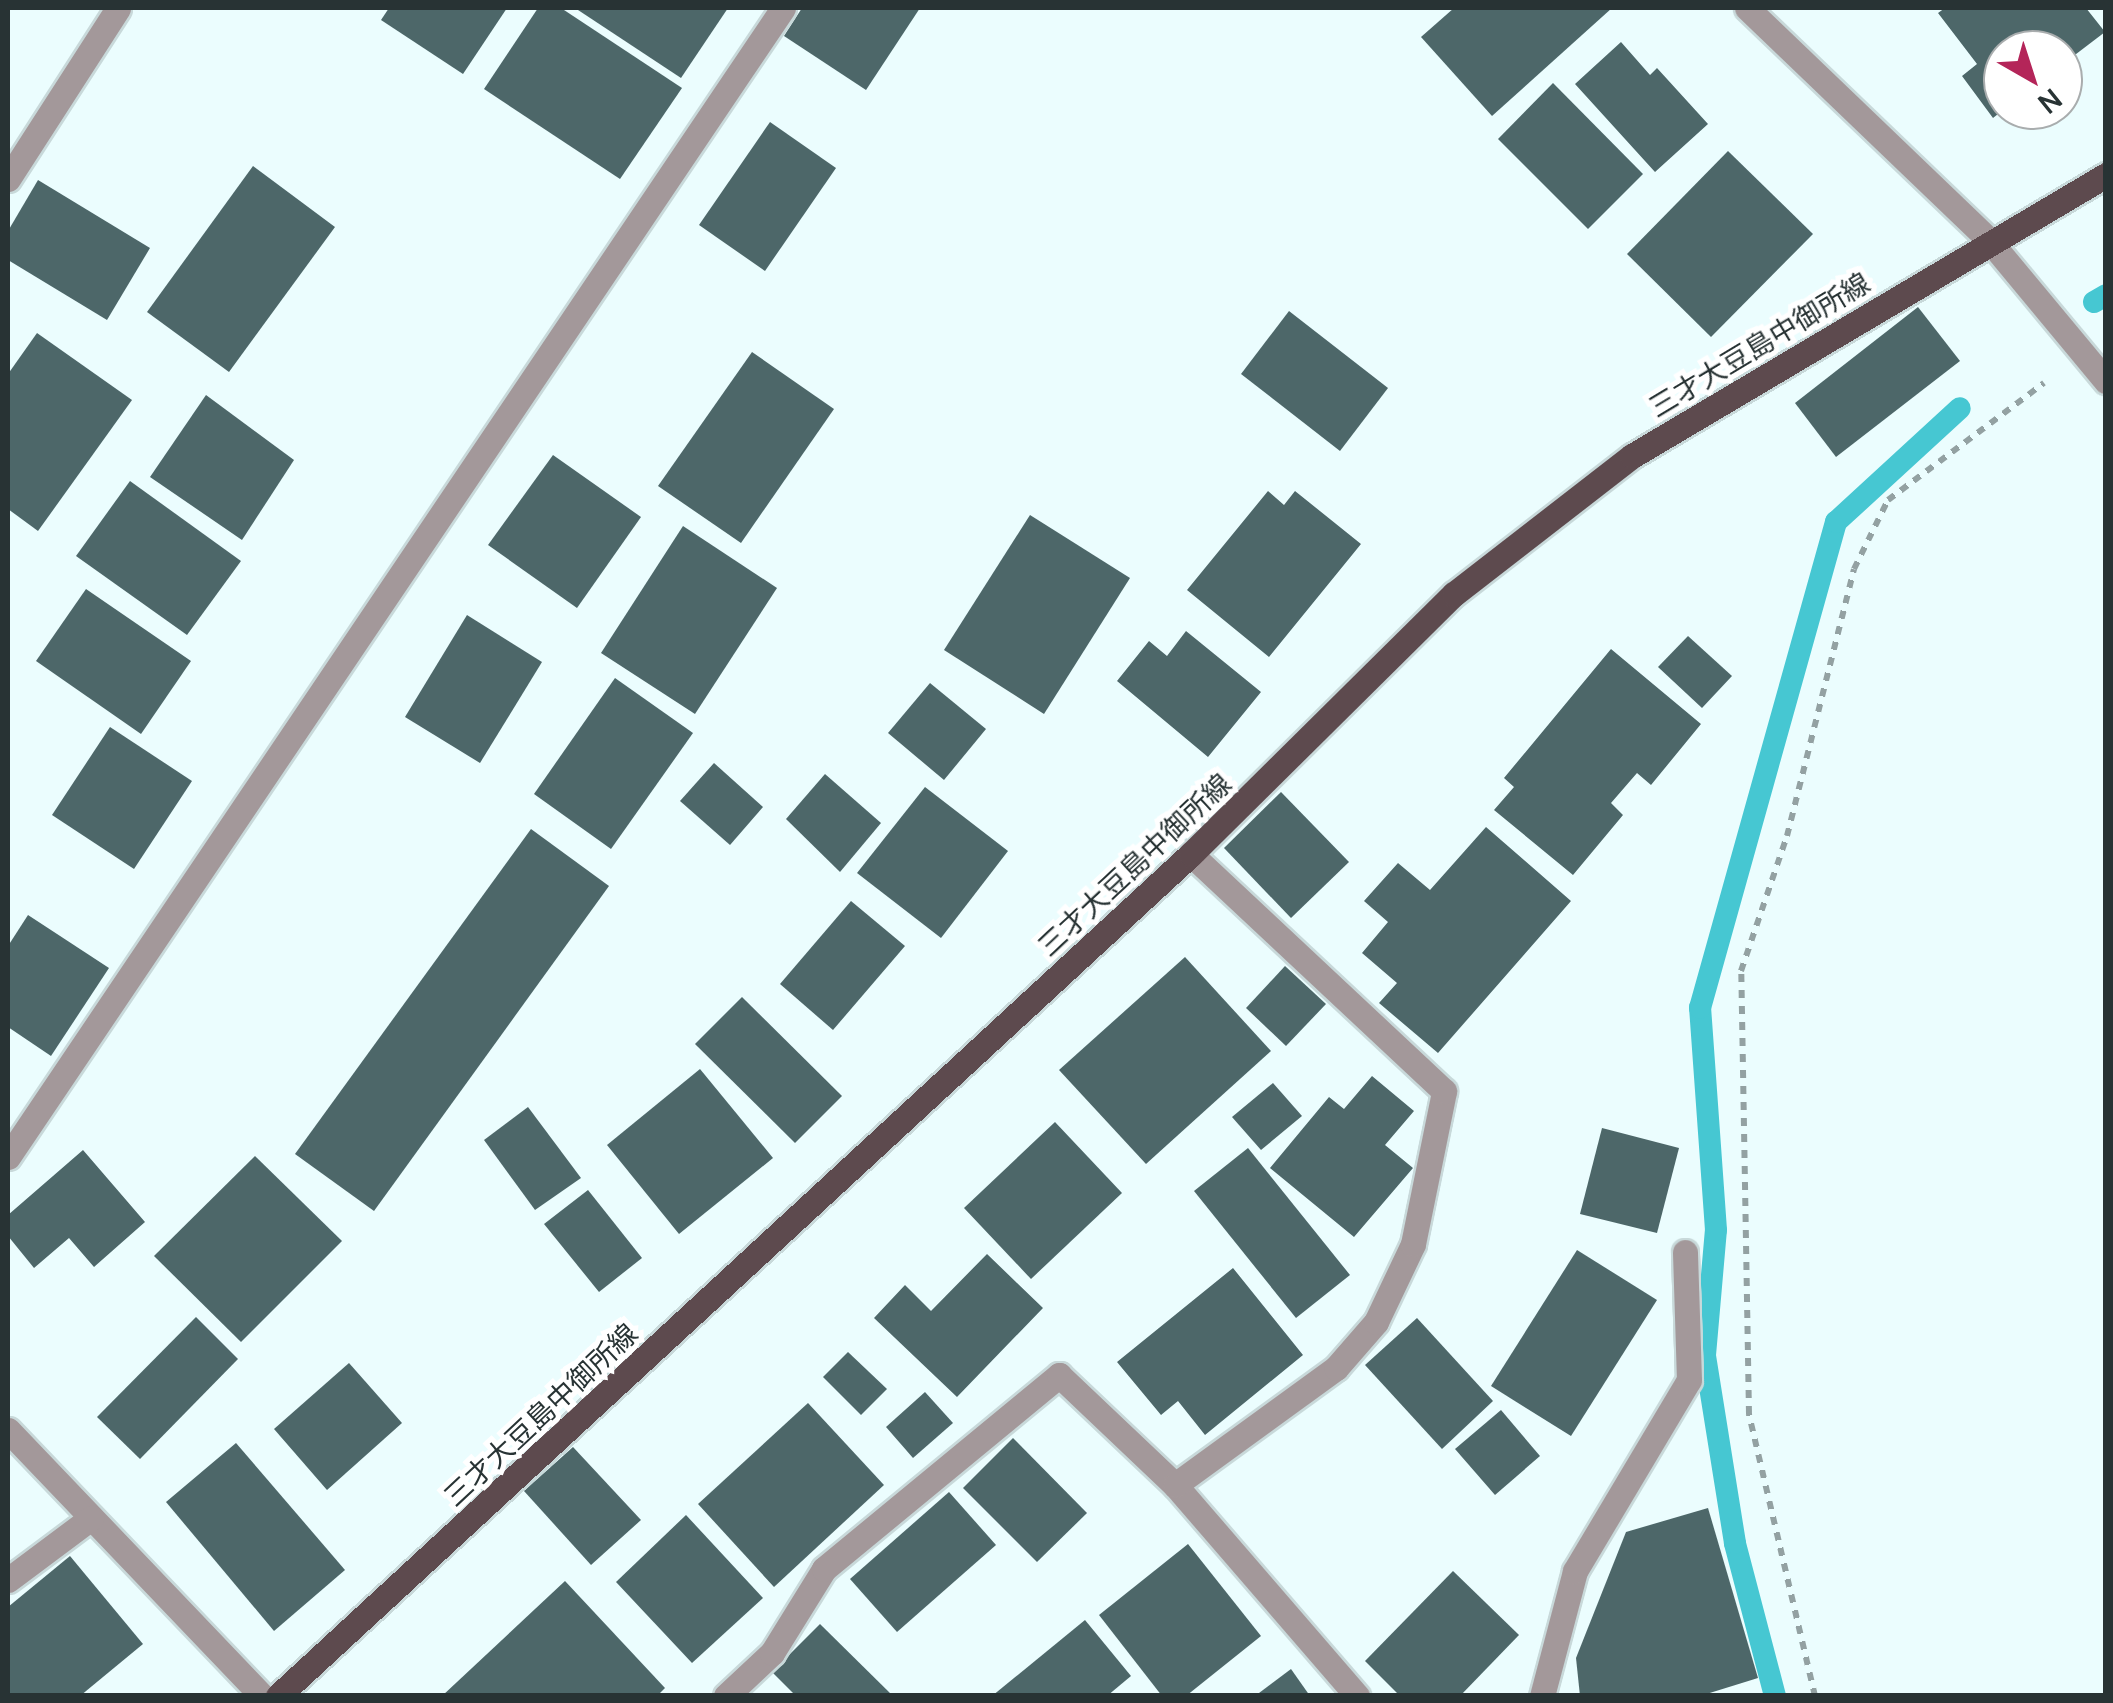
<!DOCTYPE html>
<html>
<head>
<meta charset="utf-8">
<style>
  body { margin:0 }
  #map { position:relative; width:2113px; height:1703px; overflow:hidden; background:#ebfdfe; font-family:Manrope,"Noto Sans JP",sans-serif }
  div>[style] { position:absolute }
  .stream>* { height:22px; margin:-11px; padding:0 11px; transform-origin:11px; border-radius:11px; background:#46c7d2 }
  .building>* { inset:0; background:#4d6769 }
  .path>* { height:6px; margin-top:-3px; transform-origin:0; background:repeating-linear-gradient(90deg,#93a1a2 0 8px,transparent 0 16px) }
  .roads { filter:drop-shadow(2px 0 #c8d9da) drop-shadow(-2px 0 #c8d9da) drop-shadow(0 2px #c8d9da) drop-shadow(0 -2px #c8d9da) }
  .minor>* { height:25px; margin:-12.5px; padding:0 12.5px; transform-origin:12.5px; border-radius:12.5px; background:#a3989a }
  .major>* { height:25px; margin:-12.5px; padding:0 12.5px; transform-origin:12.5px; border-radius:12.5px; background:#5d4a4e }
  span { translate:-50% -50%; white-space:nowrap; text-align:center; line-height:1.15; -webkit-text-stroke:10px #fff; paint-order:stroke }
  .street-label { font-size:28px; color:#283334 }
  .frame { position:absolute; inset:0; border:10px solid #283334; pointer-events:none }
  .north { position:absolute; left:1983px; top:30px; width:100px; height:100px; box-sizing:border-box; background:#fff; border:2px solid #a9adae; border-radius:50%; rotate:141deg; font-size:28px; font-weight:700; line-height:40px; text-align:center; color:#283334 }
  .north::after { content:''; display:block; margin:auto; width:35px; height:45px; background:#b42559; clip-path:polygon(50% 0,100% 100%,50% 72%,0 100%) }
</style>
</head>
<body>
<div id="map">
  <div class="stream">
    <i style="left:2094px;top:302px;width:14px;rotate:-30deg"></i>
    <i style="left:1775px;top:1696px;width:158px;rotate:-104.7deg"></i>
    <i style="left:1735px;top:1543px;width:190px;rotate:-99.1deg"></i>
    <i style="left:1705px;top:1355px;width:125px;rotate:-85deg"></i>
    <i style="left:1716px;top:1230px;width:223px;rotate:-94.1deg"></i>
    <i style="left:1700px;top:1008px;width:505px;rotate:-74.37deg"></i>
    <i style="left:1836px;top:522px;width:168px;rotate:-42.6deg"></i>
  </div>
  <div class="building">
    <i style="clip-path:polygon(389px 8px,507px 8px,463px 74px,381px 20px)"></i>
    <i style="clip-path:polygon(538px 8px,561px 8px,682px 88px,620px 179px,484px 89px)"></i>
    <i style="clip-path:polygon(575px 8px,728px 8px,681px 78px)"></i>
    <i style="clip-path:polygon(802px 8px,920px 8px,866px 90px,784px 36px)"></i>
    <i style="clip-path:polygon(1454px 8px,1612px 8px,1492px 116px,1421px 37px)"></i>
    <i style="clip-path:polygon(1945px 8px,2086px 8px,2105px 32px,2063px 64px,2063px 50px,2003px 50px,2003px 110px,1993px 118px,1962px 76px,1977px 64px,1938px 13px)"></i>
    <i style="clip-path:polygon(1621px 42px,1650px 75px,1657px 68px,1708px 124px,1655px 172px,1575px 84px)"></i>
    <i style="clip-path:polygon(1553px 83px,1643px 174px,1588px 229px,1498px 139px)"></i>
    <i style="clip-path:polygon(770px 122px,836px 168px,765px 271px,699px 225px)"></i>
    <i style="clip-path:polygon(1728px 151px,1813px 234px,1711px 337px,1627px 254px)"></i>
    <i style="clip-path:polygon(253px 166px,335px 227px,229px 372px,147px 312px)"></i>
    <i style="clip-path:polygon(38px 180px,150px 248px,107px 320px,8px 260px,8px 231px)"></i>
    <i style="clip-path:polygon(1918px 307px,1960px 361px,1836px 457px,1795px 403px)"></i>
    <i style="clip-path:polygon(1289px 311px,1388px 388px,1340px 451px,1241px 374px)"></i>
    <i style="clip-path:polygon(37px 333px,132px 400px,38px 531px,8px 509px,8px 374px)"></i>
    <i style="clip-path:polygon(752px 352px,834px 409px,741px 543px,658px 486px)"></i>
    <i style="clip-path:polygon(206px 395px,294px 460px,242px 540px,150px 477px)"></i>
    <i style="clip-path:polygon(553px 455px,641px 517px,577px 608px,488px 545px)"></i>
    <i style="clip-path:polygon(130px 481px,241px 561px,187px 635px,76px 556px)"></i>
    <i style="clip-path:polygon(1268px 491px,1284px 505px,1295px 491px,1361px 544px,1269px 657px,1187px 590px)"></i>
    <i style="clip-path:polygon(1030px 515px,1130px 578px,1044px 714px,944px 650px)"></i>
    <i style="clip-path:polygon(683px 526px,777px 588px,695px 714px,601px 653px)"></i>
    <i style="clip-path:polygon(86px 589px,191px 661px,141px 734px,36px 661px)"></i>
    <i style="clip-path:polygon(467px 615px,542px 662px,480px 763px,405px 717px)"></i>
    <i style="clip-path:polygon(1186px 631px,1261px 692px,1208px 757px,1117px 681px,1149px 641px,1167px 656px)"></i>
    <i style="clip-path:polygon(1688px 636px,1732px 676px,1702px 708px,1658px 667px)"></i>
    <i style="clip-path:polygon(1611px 649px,1701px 724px,1651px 785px,1637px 773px,1611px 803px,1623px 815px,1573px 875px,1494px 810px,1514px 787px,1504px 778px)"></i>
    <i style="clip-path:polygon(615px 678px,693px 733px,611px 849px,534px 794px)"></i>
    <i style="clip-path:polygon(930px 683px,986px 729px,944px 780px,888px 733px)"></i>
    <i style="clip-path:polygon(110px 727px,192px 781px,134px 869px,52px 815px)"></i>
    <i style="clip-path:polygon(714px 763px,763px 807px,730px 845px,680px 801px)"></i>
    <i style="clip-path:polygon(825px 774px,881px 823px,840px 872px,786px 819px)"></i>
    <i style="clip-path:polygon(925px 787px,1008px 851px,941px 938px,857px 873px)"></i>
    <i style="clip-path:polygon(1281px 792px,1349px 862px,1291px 918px,1224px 848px)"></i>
    <i style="clip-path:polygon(1486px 827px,1571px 901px,1438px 1053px,1379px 1003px,1397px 983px,1362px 953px,1388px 922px,1364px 901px,1398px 863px,1430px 890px)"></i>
    <i style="clip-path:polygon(531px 829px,609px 886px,374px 1211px,295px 1154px)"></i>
    <i style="clip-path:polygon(851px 901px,905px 946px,833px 1030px,780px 984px)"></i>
    <i style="clip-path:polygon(28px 915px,109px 968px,51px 1056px,8px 1027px,8px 946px)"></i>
    <i style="clip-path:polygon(1185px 957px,1271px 1051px,1146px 1164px,1059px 1070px)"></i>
    <i style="clip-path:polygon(1285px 966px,1326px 1004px,1286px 1046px,1246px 1008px)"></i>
    <i style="clip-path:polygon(742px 997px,842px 1096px,795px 1143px,695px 1044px)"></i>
    <i style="clip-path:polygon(700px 1069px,773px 1158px,679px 1234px,607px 1145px)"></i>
    <i style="clip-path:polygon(1372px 1076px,1414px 1111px,1385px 1145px,1413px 1168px,1354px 1237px,1270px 1168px,1329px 1097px,1344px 1109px)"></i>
    <i style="clip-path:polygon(1273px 1083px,1302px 1116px,1261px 1150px,1232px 1117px)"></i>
    <i style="clip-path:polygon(528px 1107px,581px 1178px,535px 1210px,484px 1140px)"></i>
    <i style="clip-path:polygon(1055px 1122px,1122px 1193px,1031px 1279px,964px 1208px)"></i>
    <i style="clip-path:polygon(1602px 1128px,1679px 1148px,1657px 1233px,1580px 1214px)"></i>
    <i style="clip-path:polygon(1248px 1148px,1350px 1275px,1296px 1318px,1194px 1191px)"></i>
    <i style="clip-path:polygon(83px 1150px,145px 1222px,94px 1267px,69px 1238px,34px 1268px,8px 1236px,8px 1215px)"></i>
    <i style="clip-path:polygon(255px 1156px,342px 1241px,241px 1342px,154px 1256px)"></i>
    <i style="clip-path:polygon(588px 1190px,642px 1258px,599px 1292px,544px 1224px)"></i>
    <i style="clip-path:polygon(1577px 1250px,1657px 1300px,1571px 1436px,1491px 1386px)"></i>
    <i style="clip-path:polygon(987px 1254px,1043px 1308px,957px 1397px,874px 1318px,905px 1285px,931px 1311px)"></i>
    <i style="clip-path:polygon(1233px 1268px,1303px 1355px,1205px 1435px,1178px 1401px,1161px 1415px,1117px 1362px)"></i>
    <i style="clip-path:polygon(196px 1317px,238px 1359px,140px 1459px,97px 1417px)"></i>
    <i style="clip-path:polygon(1417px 1318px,1493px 1401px,1442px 1449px,1365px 1365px)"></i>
    <i style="clip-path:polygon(848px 1352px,887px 1389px,861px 1415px,823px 1377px)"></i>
    <i style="clip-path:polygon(349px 1363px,402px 1423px,327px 1490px,274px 1429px)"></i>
    <i style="clip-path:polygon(925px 1392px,953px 1423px,913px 1458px,886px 1427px)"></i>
    <i style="clip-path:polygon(808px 1403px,884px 1485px,774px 1587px,698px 1504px)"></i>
    <i style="clip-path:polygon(1501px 1410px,1540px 1456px,1495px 1495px,1455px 1449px)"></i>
    <i style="clip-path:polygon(1013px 1438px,1087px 1513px,1037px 1562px,963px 1488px)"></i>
    <i style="clip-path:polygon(236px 1443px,345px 1570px,274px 1631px,166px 1502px)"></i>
    <i style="clip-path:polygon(573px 1447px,641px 1520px,591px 1565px,524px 1491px)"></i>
    <i style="clip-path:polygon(949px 1492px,996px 1545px,897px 1632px,850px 1579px)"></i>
    <i style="clip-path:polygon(1708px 1508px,1758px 1678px,1700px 1696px,1580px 1696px,1576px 1658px,1626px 1532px)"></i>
    <i style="clip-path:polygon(686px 1515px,763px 1598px,692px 1663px,616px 1582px)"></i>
    <i style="clip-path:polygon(1188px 1544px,1261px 1636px,1186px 1696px,1162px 1696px,1099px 1615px)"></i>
    <i style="clip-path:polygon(70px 1556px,143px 1644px,80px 1696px,8px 1696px,8px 1607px)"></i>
    <i style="clip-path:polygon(1453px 1571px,1519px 1635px,1460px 1696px,1400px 1696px,1365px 1661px)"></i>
    <i style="clip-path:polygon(565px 1581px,665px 1688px,657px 1696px,442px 1696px)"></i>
    <i style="clip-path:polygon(1085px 1620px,1131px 1676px,1107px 1696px,992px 1696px)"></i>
    <i style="clip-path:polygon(820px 1624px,893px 1696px,796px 1696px,772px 1672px)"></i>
    <i style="clip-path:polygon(1291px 1669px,1310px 1696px,1255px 1696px)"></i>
  </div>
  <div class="path">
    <i style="left:1815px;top:1696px;width:290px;rotate:-103.2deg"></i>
    <i style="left:1749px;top:1414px;width:443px;rotate:-91deg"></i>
    <i style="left:1741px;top:971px;width:143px;rotate:-71.2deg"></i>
    <i style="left:1787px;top:836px;width:275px;rotate:-75.9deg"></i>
    <i style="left:1854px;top:569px;width:77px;rotate:-63.8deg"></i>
    <i style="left:1888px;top:500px;width:195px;rotate:-36.9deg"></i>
  </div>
  <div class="roads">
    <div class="minor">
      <i style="left:1747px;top:8px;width:334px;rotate:43.8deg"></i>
      <i style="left:1988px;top:239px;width:185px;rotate:50.3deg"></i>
      <i style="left:8px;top:179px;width:203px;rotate:-57.2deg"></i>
      <i style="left:8px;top:1157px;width:1386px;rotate:-56deg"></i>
      <i style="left:8px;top:1430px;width:368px;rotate:46.3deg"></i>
      <i style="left:1175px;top:1485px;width:279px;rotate:49.2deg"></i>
      <i style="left:8px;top:1580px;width:104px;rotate:-36.8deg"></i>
      <i style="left:726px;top:1696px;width:63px;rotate:-43.1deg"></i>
      <i style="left:772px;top:1653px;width:99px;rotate:-58.2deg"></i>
      <i style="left:824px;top:1569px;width:305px;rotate:-39.5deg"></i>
      <i style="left:1059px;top:1375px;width:160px;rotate:43.5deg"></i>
      <i style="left:1175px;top:1485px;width:199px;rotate:-36deg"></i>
      <i style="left:1336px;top:1368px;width:61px;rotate:-49deg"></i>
      <i style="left:1376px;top:1322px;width:86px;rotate:-64.6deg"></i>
      <i style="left:1413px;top:1244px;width:156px;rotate:-78.5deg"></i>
      <i style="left:1444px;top:1091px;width:347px;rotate:-136.9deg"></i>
      <i style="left:1542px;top:1696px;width:129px;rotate:-75.2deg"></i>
      <i style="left:1575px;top:1571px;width:222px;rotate:-59.2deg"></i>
      <i style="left:1689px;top:1380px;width:128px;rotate:-91.8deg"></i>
    </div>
    <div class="major">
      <i style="left:278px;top:1696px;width:1242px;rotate:-42.68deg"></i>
      <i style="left:1191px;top:854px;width:370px;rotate:-44.7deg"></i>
      <i style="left:1454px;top:594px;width:225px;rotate:-37.8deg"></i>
      <i style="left:1632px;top:456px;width:551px;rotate:-30.66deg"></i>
    </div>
  </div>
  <div class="street-label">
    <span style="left:1759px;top:344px;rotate:-31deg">三才大豆島中御所線</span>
    <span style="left:1134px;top:864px;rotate:-43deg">三才大豆島中御所線</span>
    <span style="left:540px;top:1414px;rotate:-43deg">三才大豆島中御所線</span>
  </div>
  <div class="frame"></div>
  <div class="north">N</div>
</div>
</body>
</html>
